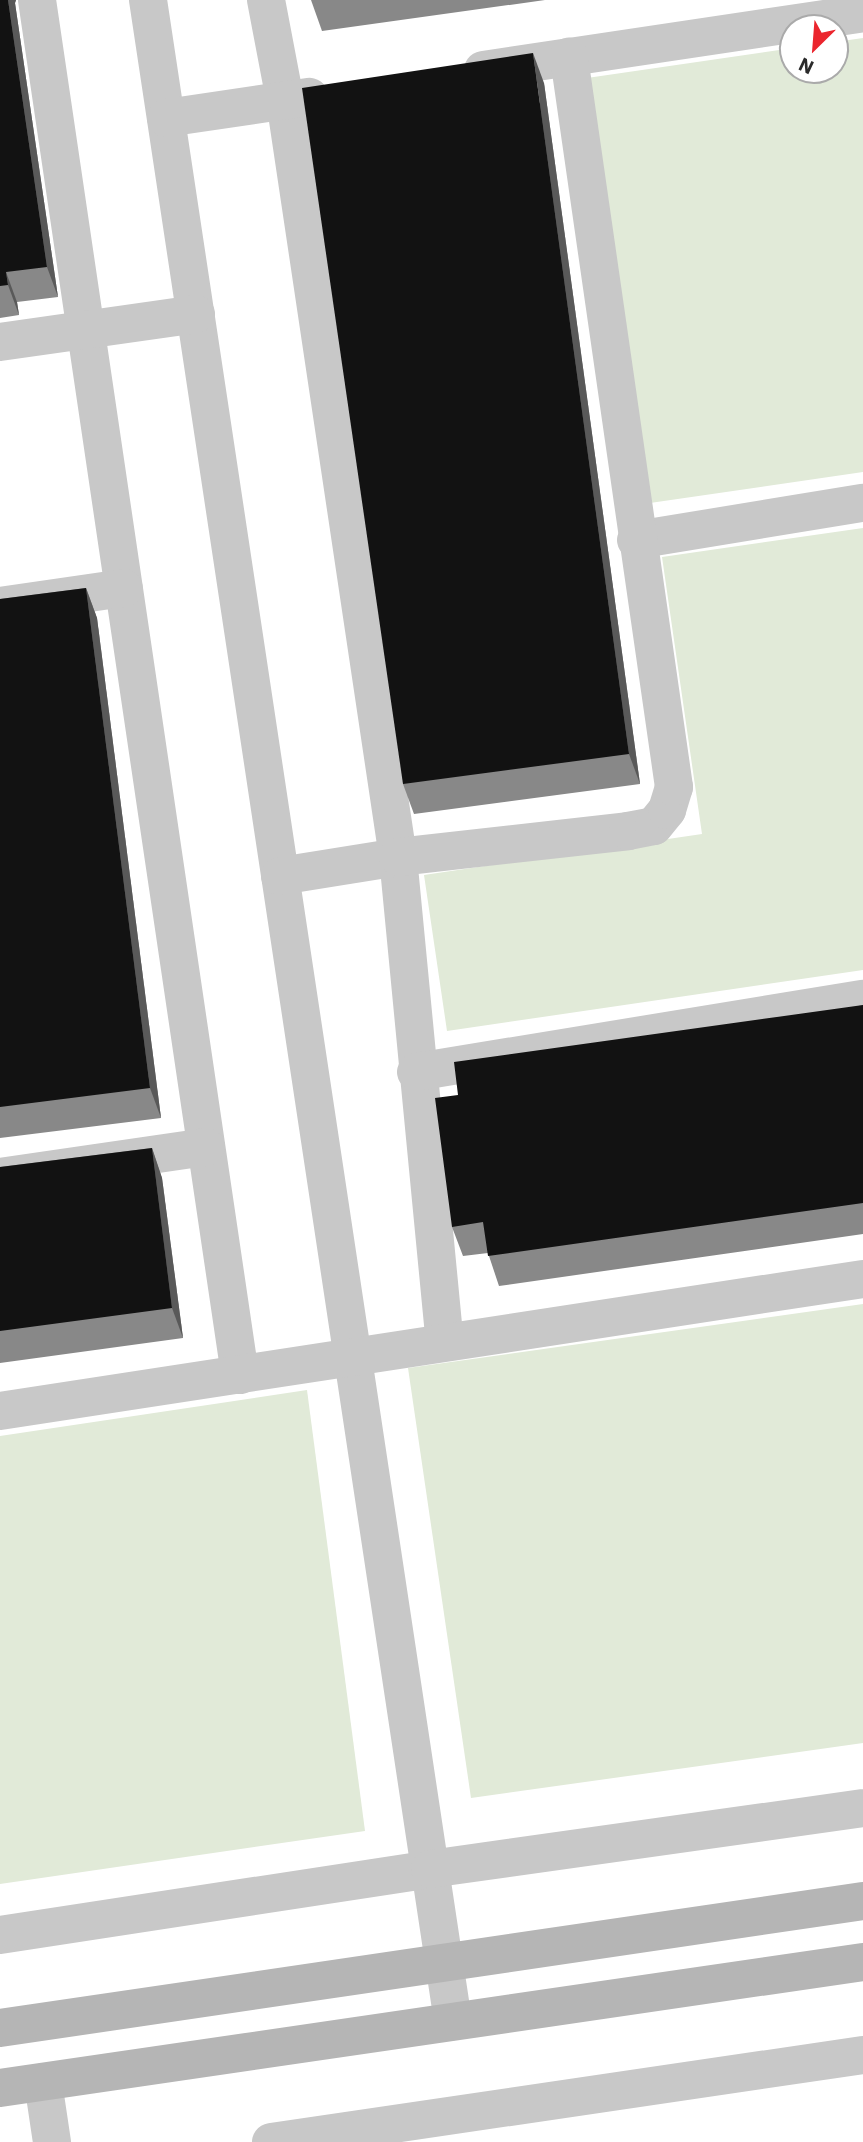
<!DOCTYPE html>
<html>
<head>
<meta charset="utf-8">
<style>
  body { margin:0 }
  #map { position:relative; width:863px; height:2142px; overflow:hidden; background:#fff; font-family:"IBM Plex Sans",sans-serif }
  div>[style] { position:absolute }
  .green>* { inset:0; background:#e1ead8 }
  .street>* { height:38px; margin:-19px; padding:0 19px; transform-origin:19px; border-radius:19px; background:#c8c8c8 }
  .secondary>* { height:38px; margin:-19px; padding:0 19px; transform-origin:19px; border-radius:19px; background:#b5b5b5 }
  .wall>* { inset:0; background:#888 }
  .shaded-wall>* { inset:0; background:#595959 }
  .building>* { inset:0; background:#121212 }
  span { translate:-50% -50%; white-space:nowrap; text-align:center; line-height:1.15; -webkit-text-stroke:7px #fff; paint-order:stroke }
  .north { position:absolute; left:779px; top:14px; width:70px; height:70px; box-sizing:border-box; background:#fff; border:2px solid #aaa; border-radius:50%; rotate:205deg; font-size:19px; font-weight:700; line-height:28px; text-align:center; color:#2b2b2b }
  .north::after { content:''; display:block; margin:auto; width:24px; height:32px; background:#eb252d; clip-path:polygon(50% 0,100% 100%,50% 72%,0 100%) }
</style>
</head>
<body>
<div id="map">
  <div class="green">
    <i style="clip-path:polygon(863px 38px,863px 472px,650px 503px,587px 78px,793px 48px,793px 70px,835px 70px,835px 42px)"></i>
    <i style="clip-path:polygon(863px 528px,863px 970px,447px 1031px,424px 875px,702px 834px,662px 557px)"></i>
    <i style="clip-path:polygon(863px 1304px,863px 1743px,471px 1798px,408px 1368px)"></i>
    <i style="clip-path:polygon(307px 1390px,365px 1831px,0 1884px,0 1436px)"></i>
  </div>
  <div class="street">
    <i style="left:37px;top:0;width:1390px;rotate:81.6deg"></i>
    <i style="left:148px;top:0;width:2044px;rotate:81.42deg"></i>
    <i style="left:266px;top:0;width:102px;rotate:79.2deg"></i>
    <i style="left:285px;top:100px;width:765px;rotate:81.51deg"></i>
    <i style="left:398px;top:857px;width:486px;rotate:84.5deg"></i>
    <i style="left:483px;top:70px;width:384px;rotate:-8.5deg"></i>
    <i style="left:166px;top:118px;width:145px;rotate:-8.4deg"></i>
    <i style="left:0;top:342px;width:198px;rotate:-8.1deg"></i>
    <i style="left:636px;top:540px;width:230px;rotate:-9.3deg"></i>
    <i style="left:0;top:606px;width:125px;rotate:-8.3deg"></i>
    <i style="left:280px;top:876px;width:120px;rotate:-9.1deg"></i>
    <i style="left:398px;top:857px;width:231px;rotate:-6.4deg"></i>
    <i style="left:628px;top:831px;width:26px;rotate:-11deg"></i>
    <i style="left:654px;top:826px;width:21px;rotate:-51deg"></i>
    <i style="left:667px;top:810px;width:24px;rotate:-73deg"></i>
    <i style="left:674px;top:787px;width:738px;rotate:-98.19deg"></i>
    <i style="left:416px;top:1072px;width:453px;rotate:-9.3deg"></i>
    <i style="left:0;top:1177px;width:208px;rotate:-8.3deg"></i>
    <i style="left:0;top:1411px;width:873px;rotate:-8.7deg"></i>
    <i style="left:0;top:1935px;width:435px;rotate:-8.7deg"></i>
    <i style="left:430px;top:1869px;width:437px;rotate:-8deg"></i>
    <i style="left:43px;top:2082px;width:61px;rotate:81.5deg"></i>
    <i style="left:271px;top:2142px;width:598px;rotate:-8.36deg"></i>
  </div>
  <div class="secondary">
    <i style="left:0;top:2028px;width:872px;rotate:-8.37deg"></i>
    <i style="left:0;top:2088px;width:872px;rotate:-8.31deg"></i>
  </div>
  <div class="wall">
    <i style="clip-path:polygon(0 0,16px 0,15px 3px,58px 297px,17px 302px,19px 315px,0 318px)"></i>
    <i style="clip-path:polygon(311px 0,545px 0,322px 31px)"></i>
    <i style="clip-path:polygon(544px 83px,640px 784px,414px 814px,403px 784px)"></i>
    <i style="clip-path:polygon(86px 588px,97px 618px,161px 1118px,0 1138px,0 599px)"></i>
    <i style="clip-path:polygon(863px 1005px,863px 1234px,499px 1286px,488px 1253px,463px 1256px,452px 1227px,458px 1095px)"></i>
    <i style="clip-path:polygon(152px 1148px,162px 1178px,183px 1338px,0 1363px,0 1167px)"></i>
  </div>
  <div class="shaded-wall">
    <i style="clip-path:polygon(8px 0,16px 0,15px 3px,58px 297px,47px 267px)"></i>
    <i style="clip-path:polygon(533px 53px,544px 83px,640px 784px,629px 754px)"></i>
    <i style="clip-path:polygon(6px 272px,17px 302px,19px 315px,8px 285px)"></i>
    <i style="clip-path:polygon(86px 588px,97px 618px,161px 1118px,150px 1088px)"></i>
    <i style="clip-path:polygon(152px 1148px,162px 1178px,183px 1338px,172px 1308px)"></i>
  </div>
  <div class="building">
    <i style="clip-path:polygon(0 0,8px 0,47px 267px,6px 272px,8px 285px,0 286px)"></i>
    <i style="clip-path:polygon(533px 53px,629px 754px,403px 784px,302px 88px)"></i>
    <i style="clip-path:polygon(86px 588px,150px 1088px,0 1107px,0 599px)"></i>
    <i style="clip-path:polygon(863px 1005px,863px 1203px,488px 1256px,483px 1222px,452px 1227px,435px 1098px,458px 1095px,454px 1062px)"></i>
    <i style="clip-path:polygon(152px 1148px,172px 1308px,0 1331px,0 1167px)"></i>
  </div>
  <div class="north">N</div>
</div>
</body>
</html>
